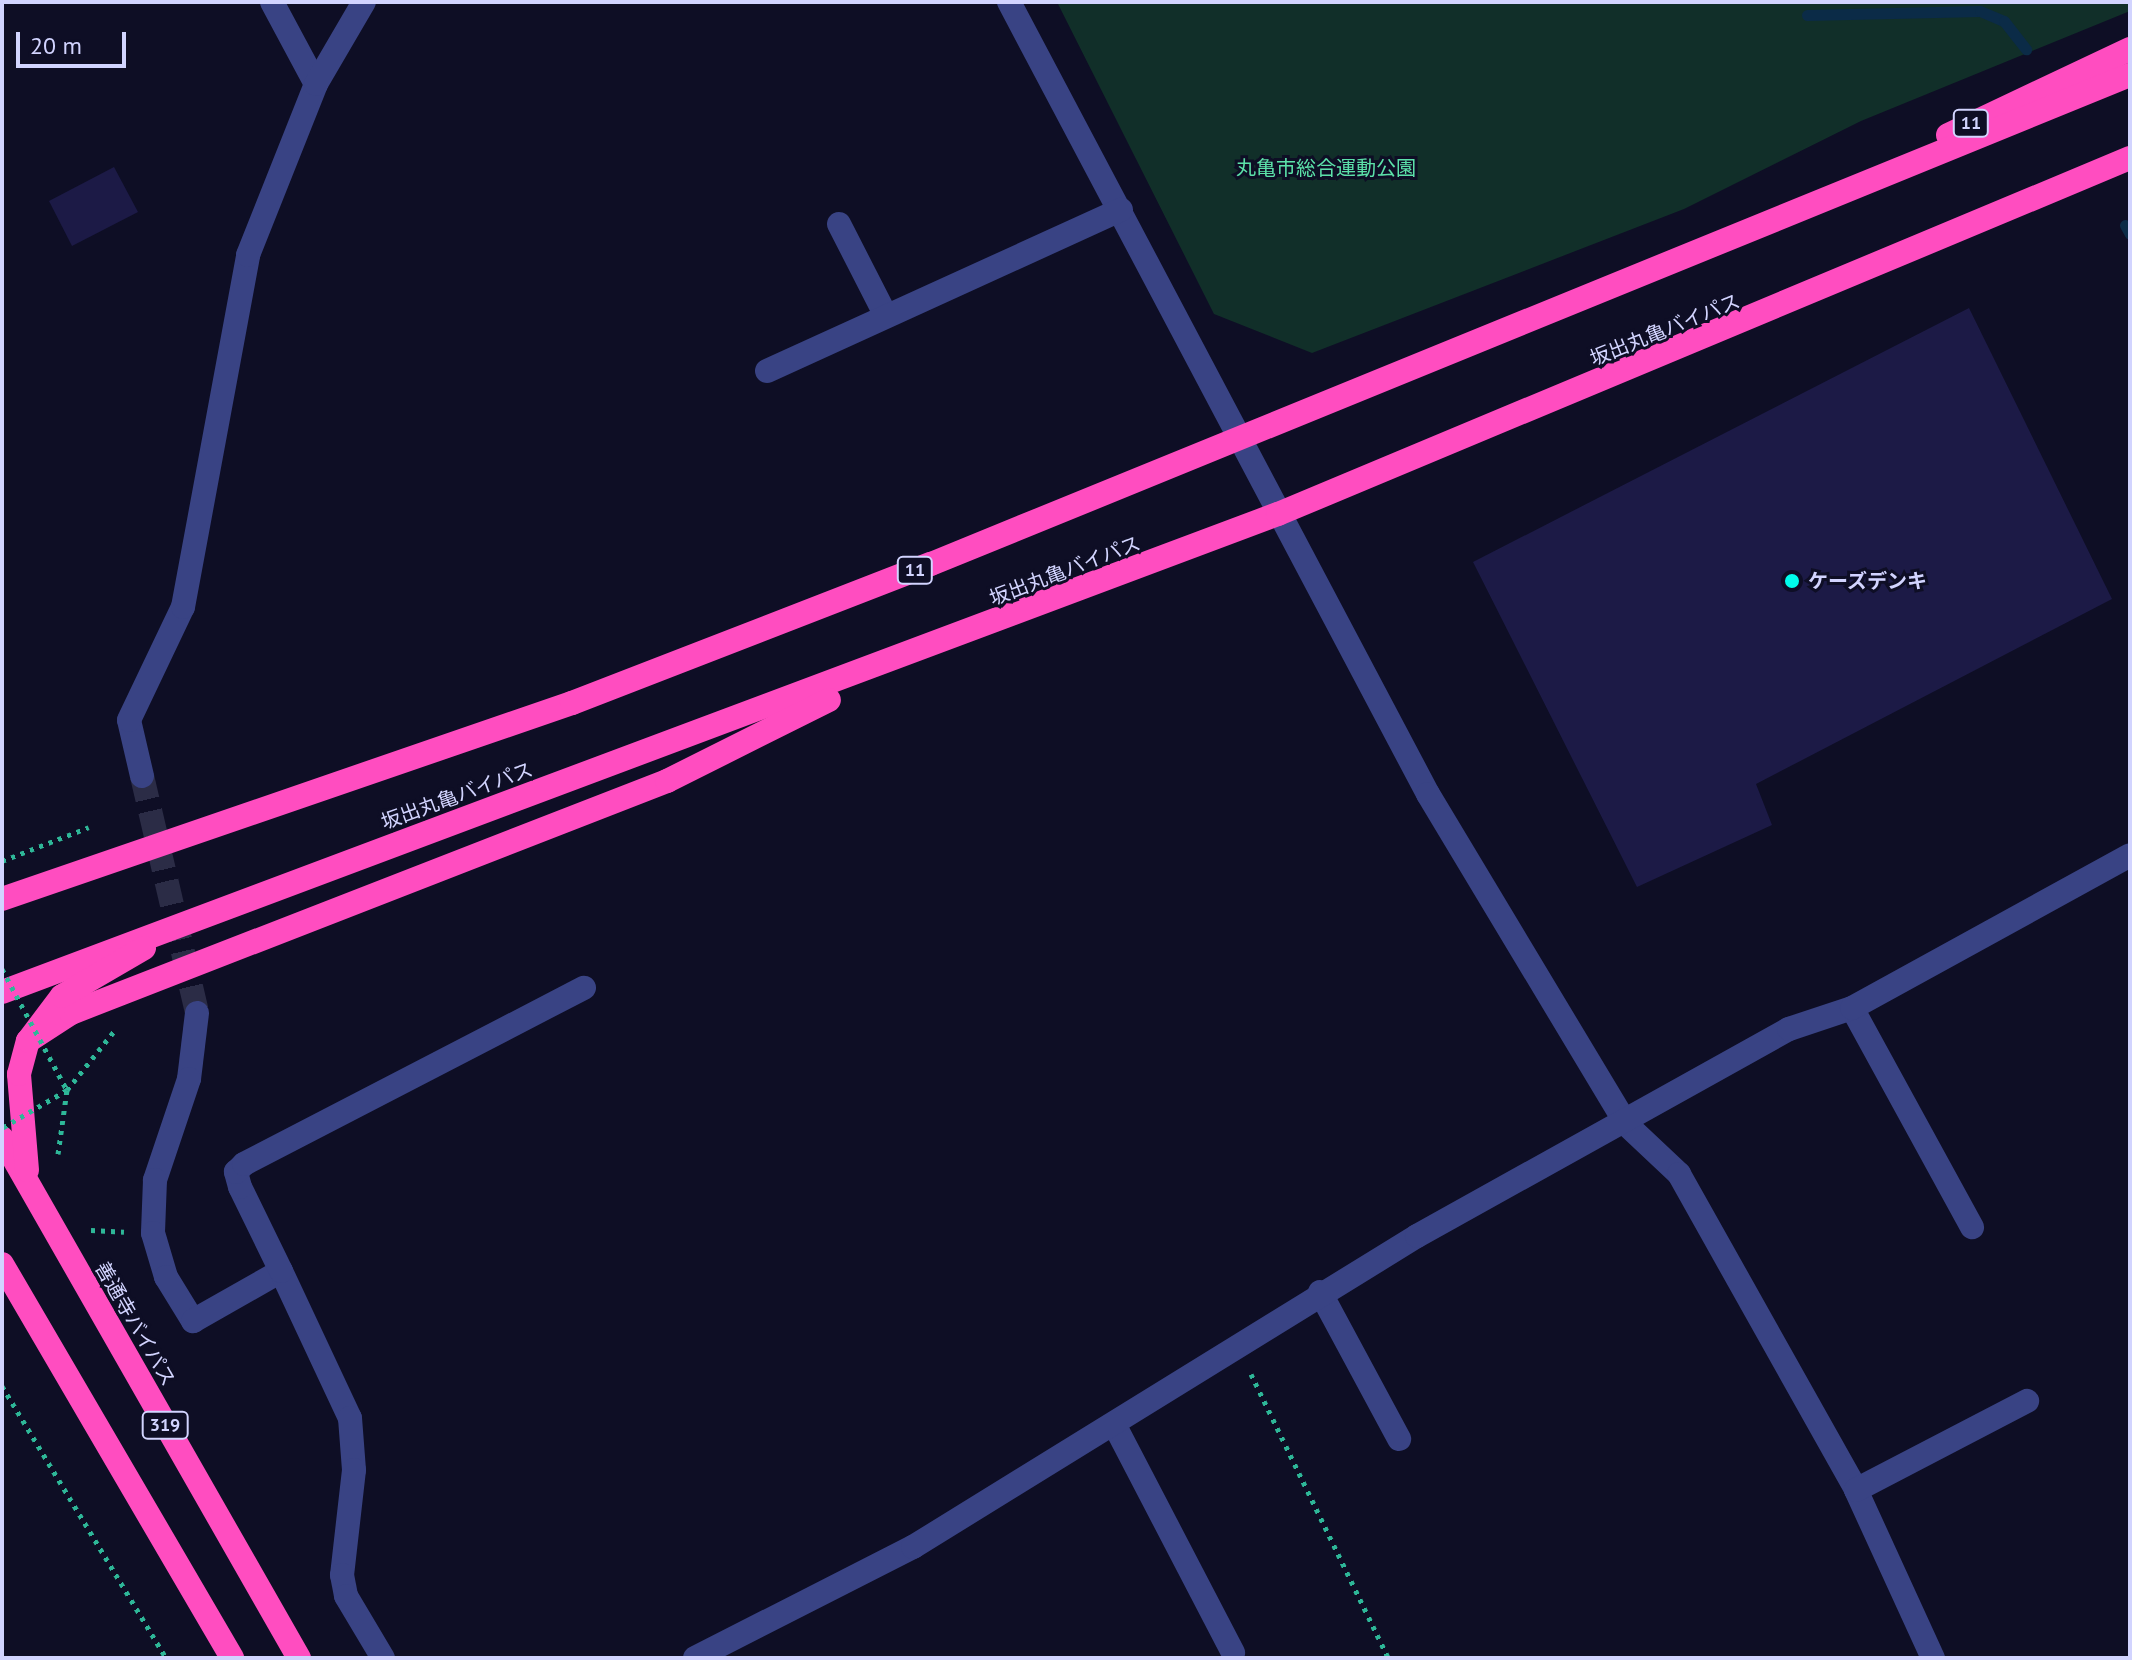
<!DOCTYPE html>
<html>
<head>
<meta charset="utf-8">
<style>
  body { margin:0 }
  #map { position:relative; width:2132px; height:1660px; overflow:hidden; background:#0e0e25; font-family:"PT Sans","Noto Sans JP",sans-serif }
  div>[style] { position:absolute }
  .green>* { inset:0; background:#112f29 }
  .stream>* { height:11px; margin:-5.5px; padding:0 5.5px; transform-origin:5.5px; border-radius:5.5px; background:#0b2b47 }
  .building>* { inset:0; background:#1c1a46 }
  .minor-tunnel>* { height:24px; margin-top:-12px; transform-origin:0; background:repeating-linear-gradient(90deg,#2b2c46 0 24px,transparent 0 36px) }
  .path>* { height:5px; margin-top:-2.5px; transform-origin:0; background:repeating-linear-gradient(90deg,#2eb798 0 4px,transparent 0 10px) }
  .minor>* { height:24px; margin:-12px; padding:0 12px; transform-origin:12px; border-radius:12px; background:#394384 }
  .highway>* { height:24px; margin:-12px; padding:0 12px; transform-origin:12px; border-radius:12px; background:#ff4dc0 }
  .path-bridge>* { height:5px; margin-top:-2.5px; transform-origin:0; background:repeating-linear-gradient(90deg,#2eb798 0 4px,transparent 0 10px) }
  .dots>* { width:22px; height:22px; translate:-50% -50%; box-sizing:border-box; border:4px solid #0e0e25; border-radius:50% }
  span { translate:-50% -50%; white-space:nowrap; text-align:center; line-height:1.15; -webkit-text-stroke:6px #0e0e25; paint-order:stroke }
  .shield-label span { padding:2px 6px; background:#0e0e25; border:2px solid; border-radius:6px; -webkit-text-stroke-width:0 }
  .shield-label { font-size:18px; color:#d2d4ff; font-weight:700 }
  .park-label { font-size:20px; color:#5ce1a9 }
  .street-label { font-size:20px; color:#d2d4ff }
  .poi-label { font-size:20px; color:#d2d4ff; font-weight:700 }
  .left { translate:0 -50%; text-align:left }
  .frame { position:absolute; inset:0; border:4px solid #d2d4ff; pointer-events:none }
  .scale { position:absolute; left:16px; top:32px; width:110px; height:36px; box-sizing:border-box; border:4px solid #d2d4ff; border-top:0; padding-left:10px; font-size:24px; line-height:28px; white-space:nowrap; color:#d2d4ff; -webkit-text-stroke:6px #0e0e25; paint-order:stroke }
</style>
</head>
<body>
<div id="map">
  <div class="green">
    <i style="clip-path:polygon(1057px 2px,2130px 2px,2130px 11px,1861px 121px,1684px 209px,1312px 353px,1214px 314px)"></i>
  </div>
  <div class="stream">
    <i style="left:1807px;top:15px;width:173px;rotate:-1.3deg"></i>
    <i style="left:1980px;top:11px;width:26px;rotate:23deg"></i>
    <i style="left:2004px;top:21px;width:36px;rotate:52deg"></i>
    <i style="left:2125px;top:225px;width:10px;rotate:61deg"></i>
  </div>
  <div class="building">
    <i style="clip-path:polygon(114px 167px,138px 212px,72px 246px,49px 201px)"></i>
    <i style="clip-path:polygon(1969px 308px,2112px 599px,1756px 784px,1772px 825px,1637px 887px,1473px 562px)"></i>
  </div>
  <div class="minor-tunnel">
    <i style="left:142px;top:776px;width:243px;rotate:76.9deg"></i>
  </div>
  <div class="path">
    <i style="left:2px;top:861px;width:93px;rotate:-21.3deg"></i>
    <i style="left:58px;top:1154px;width:65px;rotate:-82deg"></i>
    <i style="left:67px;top:1090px;width:77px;rotate:-51.3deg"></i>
    <i style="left:91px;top:1230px;width:33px;rotate:3deg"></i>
    <i style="left:1251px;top:1374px;width:315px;rotate:64.2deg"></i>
    <i style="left:2px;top:1386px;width:318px;rotate:58.9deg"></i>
  </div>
  <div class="minor">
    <i style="left:272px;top:2px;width:93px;rotate:61.8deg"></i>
    <i style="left:1009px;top:2px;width:896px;rotate:62.12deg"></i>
    <i style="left:1428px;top:794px;width:385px;rotate:59deg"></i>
    <i style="left:1626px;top:1124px;width:73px;rotate:43.3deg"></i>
    <i style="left:1679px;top:1174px;width:362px;rotate:60.7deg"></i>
    <i style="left:1856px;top:1490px;width:185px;rotate:65.4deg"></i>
    <i style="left:839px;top:224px;width:103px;rotate:62.9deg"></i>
    <i style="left:767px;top:371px;width:389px;rotate:-24.5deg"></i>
    <i style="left:142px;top:776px;width:57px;rotate:-103.1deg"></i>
    <i style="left:129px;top:720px;width:125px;rotate:-64.5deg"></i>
    <i style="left:183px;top:607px;width:358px;rotate:-79.5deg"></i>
    <i style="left:248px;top:255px;width:184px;rotate:-68.3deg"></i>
    <i style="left:316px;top:84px;width:95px;rotate:-59.7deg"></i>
    <i style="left:1852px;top:1008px;width:250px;rotate:61.3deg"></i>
    <i style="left:197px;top:1013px;width:66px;rotate:96.9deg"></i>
    <i style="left:189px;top:1079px;width:107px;rotate:108.6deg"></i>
    <i style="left:155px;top:1180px;width:53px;rotate:92.2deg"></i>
    <i style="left:153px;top:1233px;width:46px;rotate:73.5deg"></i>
    <i style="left:166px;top:1277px;width:52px;rotate:58.5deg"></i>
    <i style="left:193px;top:1321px;width:101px;rotate:-29.6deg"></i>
    <i style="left:281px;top:1271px;width:162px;rotate:64.9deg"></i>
    <i style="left:350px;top:1418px;width:52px;rotate:85.6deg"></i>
    <i style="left:354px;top:1470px;width:106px;rotate:96.5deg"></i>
    <i style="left:342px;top:1575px;width:21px;rotate:79deg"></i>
    <i style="left:346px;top:1596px;width:72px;rotate:59.2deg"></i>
    <i style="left:281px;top:1271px;width:93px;rotate:-116deg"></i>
    <i style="left:240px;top:1187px;width:16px;rotate:-105deg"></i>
    <i style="left:236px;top:1172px;width:11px;rotate:-45deg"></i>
    <i style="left:244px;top:1164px;width:383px;rotate:-27.4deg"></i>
    <i style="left:1320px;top:1292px;width:167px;rotate:61.7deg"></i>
    <i style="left:1114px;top:1424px;width:258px;rotate:62.5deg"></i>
    <i style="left:1856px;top:1490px;width:193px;rotate:-27.5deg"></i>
    <i style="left:695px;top:1658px;width:245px;rotate:-27deg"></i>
    <i style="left:913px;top:1547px;width:592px;rotate:-31.68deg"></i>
    <i style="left:1417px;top:1236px;width:426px;rotate:-29.1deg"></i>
    <i style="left:1789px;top:1029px;width:66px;rotate:-18.4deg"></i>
    <i style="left:1852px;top:1008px;width:317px;rotate:-28.8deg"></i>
  </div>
  <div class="highway">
    <i style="left:1948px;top:135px;width:201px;rotate:-25.3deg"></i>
    <i style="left:2px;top:899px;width:603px;rotate:-18.98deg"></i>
    <i style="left:572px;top:703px;width:385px;rotate:-21.2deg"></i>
    <i style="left:931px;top:564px;width:1295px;rotate:-22.19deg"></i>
    <i style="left:2px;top:992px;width:1363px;rotate:-20.54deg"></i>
    <i style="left:1278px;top:514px;width:923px;rotate:-22.68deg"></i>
    <i style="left:28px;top:1041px;width:51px;rotate:-33.1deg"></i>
    <i style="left:71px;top:1013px;width:640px;rotate:-21.27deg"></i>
    <i style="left:667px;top:781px;width:181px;rotate:-26.6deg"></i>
    <i style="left:2px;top:1138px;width:599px;rotate:60.27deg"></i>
    <i style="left:27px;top:1170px;width:96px;rotate:-94.8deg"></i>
    <i style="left:19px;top:1074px;width:34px;rotate:-75deg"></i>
    <i style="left:28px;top:1041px;width:56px;rotate:-52.9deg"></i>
    <i style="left:62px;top:996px;width:95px;rotate:-30.3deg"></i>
    <i style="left:2px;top:1264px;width:456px;rotate:59.7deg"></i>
  </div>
  <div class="path-bridge">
    <i style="left:2px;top:969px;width:137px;rotate:61.8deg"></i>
    <i style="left:67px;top:1090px;width:75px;rotate:149.7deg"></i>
  </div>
  <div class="dots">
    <i style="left:1792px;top:581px;background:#00fdec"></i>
  </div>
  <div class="shield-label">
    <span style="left:1971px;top:123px">11</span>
    <span style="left:915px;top:570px">11</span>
    <span style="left:165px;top:1425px">319</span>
  </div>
  <div class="park-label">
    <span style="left:1326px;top:168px">丸亀市総合運動公園</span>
  </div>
  <div class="street-label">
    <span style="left:1665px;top:330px;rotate:-22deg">坂出丸亀バイパス</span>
    <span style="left:1065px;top:571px;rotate:-21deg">坂出丸亀バイパス</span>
    <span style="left:457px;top:796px;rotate:-20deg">坂出丸亀バイパス</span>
    <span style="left:135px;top:1324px;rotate:60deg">善通寺バイパス</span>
  </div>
  <div class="poi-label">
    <span class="left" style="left:1808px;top:581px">ケーズデンキ</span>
  </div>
  <div class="frame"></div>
  <div class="scale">20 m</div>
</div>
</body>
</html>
